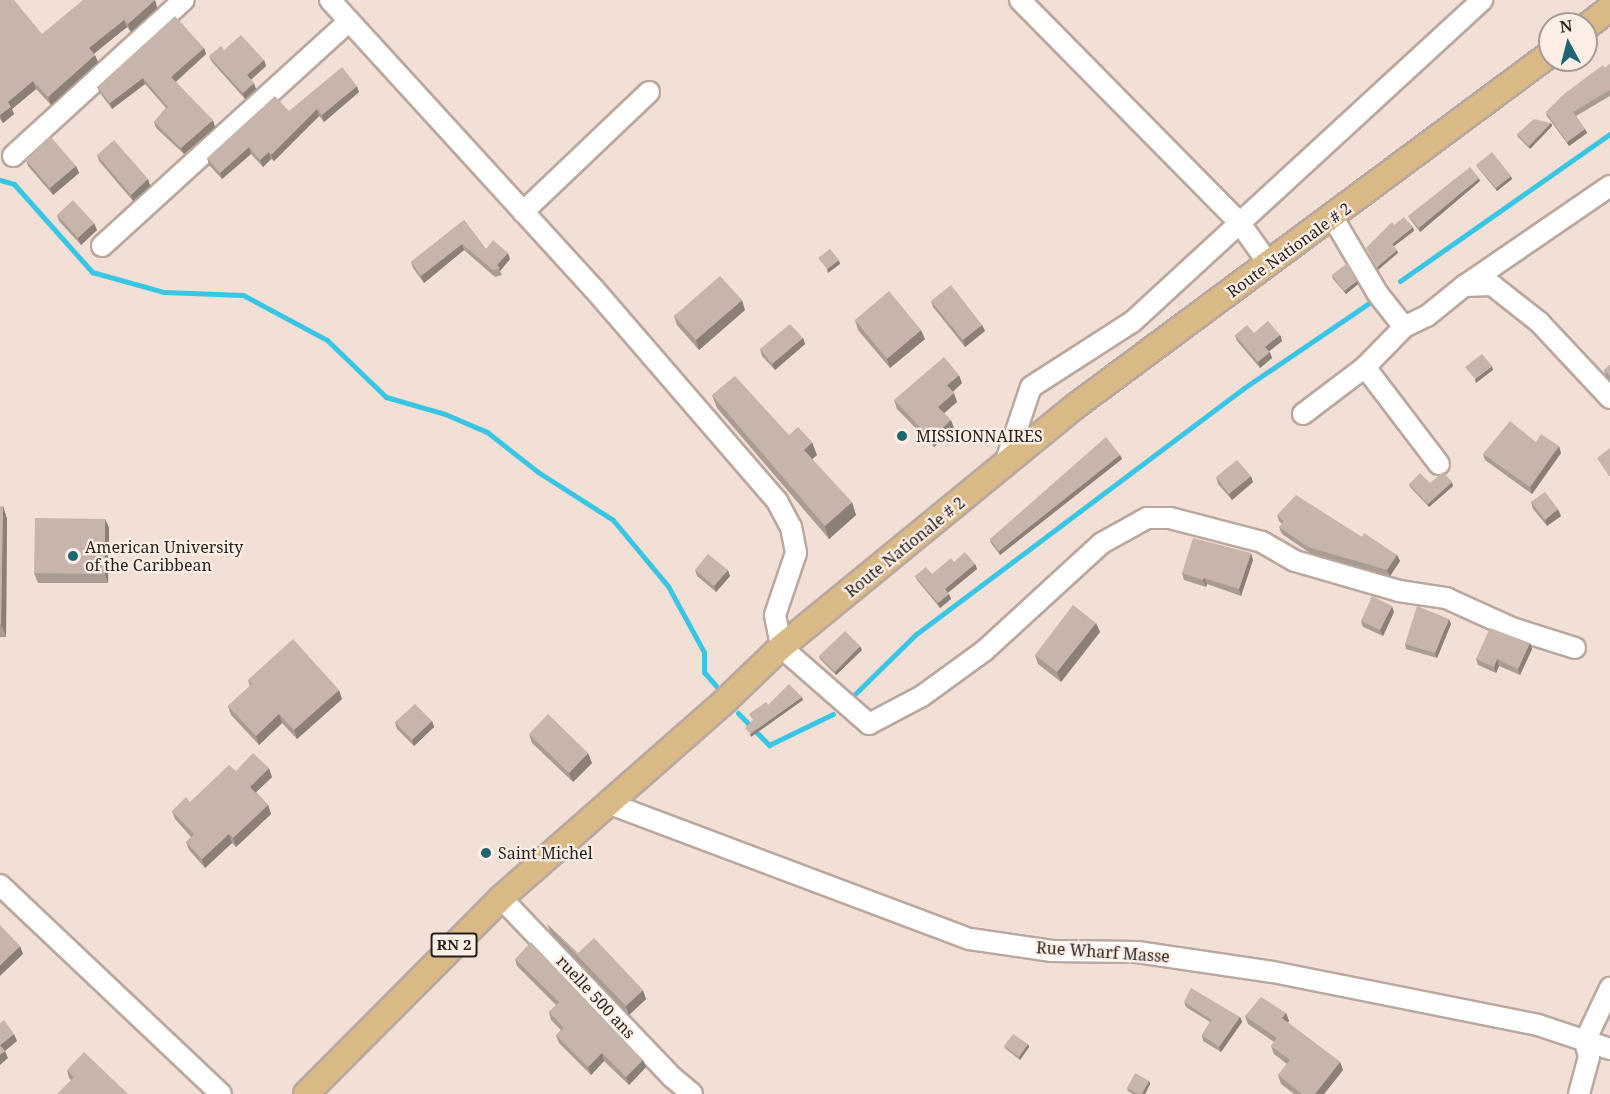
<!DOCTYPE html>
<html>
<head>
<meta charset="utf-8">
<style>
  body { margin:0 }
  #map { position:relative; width:1610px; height:1094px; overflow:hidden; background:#f2dfd6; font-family:"Noto Serif",serif }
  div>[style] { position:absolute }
  .stream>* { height:5px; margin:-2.5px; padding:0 2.5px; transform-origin:2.5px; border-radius:2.5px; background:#38c6e4 }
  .roads { filter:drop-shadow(2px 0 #baa89f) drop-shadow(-2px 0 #baa89f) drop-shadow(0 2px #baa89f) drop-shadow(0 -2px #baa89f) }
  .minor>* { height:20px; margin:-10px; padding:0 10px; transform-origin:10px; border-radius:10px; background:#fff }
  .major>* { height:24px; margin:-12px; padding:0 12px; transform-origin:12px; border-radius:12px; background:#d9ba86 }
  .wall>* { inset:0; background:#ab9c93 }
  .shaded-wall>* { inset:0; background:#8b7f78 }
  .building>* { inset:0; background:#c7b5ab }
  .dots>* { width:16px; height:16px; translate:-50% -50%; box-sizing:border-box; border:3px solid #fdeee6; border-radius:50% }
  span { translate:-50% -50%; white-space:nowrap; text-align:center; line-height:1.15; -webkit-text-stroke:4.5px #fdeee6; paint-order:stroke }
  .shield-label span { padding:2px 4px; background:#fdeee6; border:2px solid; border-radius:4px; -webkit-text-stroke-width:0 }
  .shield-label { font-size:15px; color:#261f1c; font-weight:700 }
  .street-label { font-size:16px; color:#261f1c }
  .poi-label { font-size:16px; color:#261f1c }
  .left { translate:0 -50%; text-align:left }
  .north { position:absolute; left:1538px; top:12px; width:60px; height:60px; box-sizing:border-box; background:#fdeee6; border:2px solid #a79b95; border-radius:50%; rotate:353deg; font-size:16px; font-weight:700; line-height:24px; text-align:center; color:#261f1c }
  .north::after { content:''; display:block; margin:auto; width:21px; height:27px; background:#1e6674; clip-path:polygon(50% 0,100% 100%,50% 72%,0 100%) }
</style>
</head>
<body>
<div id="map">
  <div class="stream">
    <i style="left:0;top:180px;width:15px;rotate:16deg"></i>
    <i style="left:14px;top:184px;width:118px;rotate:48.4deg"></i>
    <i style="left:92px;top:272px;width:75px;rotate:15.5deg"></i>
    <i style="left:164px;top:292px;width:79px;rotate:2.2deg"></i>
    <i style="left:243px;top:295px;width:95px;rotate:28.2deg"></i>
    <i style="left:327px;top:340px;width:82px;rotate:44deg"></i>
    <i style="left:386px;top:397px;width:61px;rotate:16.1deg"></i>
    <i style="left:445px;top:414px;width:46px;rotate:23.2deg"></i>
    <i style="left:487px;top:432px;width:65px;rotate:38.1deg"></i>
    <i style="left:538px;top:472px;width:89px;rotate:32.6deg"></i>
    <i style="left:613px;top:520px;width:86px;rotate:50.2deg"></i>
    <i style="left:668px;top:586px;width:75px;rotate:61.4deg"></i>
    <i style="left:704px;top:652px;width:20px;rotate:90deg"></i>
    <i style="left:704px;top:672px;width:20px;rotate:49deg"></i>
    <i style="left:1400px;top:281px;width:256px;rotate:-35deg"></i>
    <i style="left:853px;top:696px;width:87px;rotate:-44.5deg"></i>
    <i style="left:915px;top:635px;width:411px;rotate:-36.9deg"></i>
    <i style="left:1244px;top:388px;width:151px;rotate:-34.2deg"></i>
    <i style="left:738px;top:713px;width:45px;rotate:45.9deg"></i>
    <i style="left:769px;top:745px;width:71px;rotate:-25.8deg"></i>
  </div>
  <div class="roads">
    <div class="minor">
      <i style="left:330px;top:0;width:391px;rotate:47.6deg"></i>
      <i style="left:594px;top:289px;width:280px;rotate:49.2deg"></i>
      <i style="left:777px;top:501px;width:30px;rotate:62deg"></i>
      <i style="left:791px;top:527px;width:26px;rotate:79deg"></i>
      <i style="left:796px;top:553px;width:65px;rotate:108.7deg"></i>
      <i style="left:775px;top:615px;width:33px;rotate:79deg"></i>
      <i style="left:781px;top:647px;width:117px;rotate:41.2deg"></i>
      <i style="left:869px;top:724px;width:60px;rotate:-27.8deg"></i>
      <i style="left:922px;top:696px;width:77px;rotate:-36deg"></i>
      <i style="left:984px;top:651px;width:160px;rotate:-42.5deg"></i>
      <i style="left:1102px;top:543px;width:51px;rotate:-29.1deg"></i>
      <i style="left:1147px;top:518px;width:23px"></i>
      <i style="left:1170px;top:518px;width:95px;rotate:14.6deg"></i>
      <i style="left:1262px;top:542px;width:38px;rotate:30deg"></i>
      <i style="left:1295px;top:561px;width:108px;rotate:16.1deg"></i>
      <i style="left:1399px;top:591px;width:48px;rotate:8.5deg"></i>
      <i style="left:1446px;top:598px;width:72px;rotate:24.4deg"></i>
      <i style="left:1512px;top:628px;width:66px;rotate:17.6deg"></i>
      <i style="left:1020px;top:0;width:312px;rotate:45.4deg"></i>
      <i style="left:1239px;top:222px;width:52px;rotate:54.5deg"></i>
      <i style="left:13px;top:156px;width:231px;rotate:-42.4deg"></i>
      <i style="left:523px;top:212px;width:174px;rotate:-43.6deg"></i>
      <i style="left:1333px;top:218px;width:88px;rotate:59.4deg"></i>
      <i style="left:1378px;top:294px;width:42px;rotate:51.8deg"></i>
      <i style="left:102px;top:246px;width:334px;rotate:-42.3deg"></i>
      <i style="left:1464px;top:286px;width:28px;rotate:-2deg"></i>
      <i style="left:1492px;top:285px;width:60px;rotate:38.2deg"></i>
      <i style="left:1539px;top:322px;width:104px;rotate:46.9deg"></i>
      <i style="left:1365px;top:367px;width:122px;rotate:52.7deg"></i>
      <i style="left:1303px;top:414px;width:78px;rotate:-37.2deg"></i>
      <i style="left:1365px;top:367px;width:56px;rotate:-45.7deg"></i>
      <i style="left:1404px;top:327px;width:25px;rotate:-26deg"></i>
      <i style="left:1427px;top:316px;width:48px;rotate:-39deg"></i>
      <i style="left:1464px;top:286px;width:177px;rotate:-34.4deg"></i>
      <i style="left:1004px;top:467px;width:84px;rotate:-71.4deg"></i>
      <i style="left:1031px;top:387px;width:120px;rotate:-32.8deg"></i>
      <i style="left:1132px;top:322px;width:476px;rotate:-42.6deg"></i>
      <i style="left:610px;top:804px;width:384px;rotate:20.6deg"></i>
      <i style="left:970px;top:939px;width:83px;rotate:8.3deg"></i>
      <i style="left:1052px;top:951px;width:85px;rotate:0.7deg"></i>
      <i style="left:1137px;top:952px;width:137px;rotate:8.4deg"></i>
      <i style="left:1273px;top:972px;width:270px;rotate:11.3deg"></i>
      <i style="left:1538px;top:1025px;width:76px;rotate:18.4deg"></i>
      <i style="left:0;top:885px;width:304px;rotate:43.4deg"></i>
      <i style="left:501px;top:898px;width:248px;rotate:46.3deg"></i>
      <i style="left:672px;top:1077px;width:26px;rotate:40deg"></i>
      <i style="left:1579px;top:1094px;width:38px;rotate:-75deg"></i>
      <i style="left:1589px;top:1057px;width:16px;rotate:-104deg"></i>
      <i style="left:1585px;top:1041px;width:59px;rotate:-64.7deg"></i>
    </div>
    <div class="major">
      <i style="left:1586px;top:27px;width:31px;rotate:-38deg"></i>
      <i style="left:306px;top:1094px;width:276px;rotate:-45.1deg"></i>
      <i style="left:501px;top:898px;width:300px;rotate:-41.3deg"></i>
      <i style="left:726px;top:700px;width:76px;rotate:-43.9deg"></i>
      <i style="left:781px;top:647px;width:382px;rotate:-39.3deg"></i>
      <i style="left:1077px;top:405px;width:589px;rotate:-36.58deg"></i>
    </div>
  </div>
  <div class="wall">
    <i style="clip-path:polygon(0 0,42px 34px,155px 0,157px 8px,131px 32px,127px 27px,94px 54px,98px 62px,51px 105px,36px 89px,12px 109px,14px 114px,3px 123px,0 119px)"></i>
    <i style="clip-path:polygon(204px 48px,206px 54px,176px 82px,215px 127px,184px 154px,156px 128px,154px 122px,166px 108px,145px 84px,112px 109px,100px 93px,97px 87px)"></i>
    <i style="clip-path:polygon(224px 50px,264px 60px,266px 66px,251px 80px,256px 89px,245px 99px,212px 62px,209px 56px)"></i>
    <i style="clip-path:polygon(1610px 64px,1610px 96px,1576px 116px,1585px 129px,1587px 133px,1569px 146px,1547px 116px,1546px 112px)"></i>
    <i style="clip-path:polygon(359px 92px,324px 122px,319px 116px,274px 161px,271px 159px,263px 167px,251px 154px,222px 179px,209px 165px,207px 158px,289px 111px)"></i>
    <i style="clip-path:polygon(1551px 123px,1552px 126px,1530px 149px,1518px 137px,1517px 134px)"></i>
    <i style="clip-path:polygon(97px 155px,148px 179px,150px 186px,133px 201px,99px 161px)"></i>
    <i style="clip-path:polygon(26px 160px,76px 166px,79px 173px,53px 195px,28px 166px)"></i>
    <i style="clip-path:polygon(1476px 165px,1512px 179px,1497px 191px,1478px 168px)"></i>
    <i style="clip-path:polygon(1480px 181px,1420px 232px,1410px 219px,1408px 216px)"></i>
    <i style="clip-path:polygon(57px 215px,97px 230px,81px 245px,59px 221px)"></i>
    <i style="clip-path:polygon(464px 220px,486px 249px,510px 259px,500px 271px,502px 275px,495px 277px,464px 250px,424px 283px,413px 268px,411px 262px)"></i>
    <i style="clip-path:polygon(1332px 275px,1358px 284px,1346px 294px,1333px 279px)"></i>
    <i style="clip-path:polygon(931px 301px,982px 325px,985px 331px,965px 347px,933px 307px)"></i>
    <i style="clip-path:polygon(745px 310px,699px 350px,677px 325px,674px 316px)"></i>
    <i style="clip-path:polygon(855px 320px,925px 339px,890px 368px,858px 330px)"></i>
    <i style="clip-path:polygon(1254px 333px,1280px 335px,1282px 341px,1269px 351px,1272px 358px,1260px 368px,1237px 341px,1235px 335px)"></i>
    <i style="clip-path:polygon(803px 338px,805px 344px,775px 370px,762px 356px,760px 349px)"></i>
    <i style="clip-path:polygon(1610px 365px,1610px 380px,1606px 376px,1604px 370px)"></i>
    <i style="clip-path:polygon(962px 383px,953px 392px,957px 402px,944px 413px,954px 428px,934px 447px,897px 409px,894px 400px)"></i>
    <i style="clip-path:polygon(712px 395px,789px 435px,817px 455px,812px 459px,856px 515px,829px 539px,717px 408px)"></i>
    <i style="clip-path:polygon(1536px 442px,1561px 453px,1532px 494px,1485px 460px,1483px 454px)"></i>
    <i style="clip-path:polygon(1120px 455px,1122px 459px,1000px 555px,991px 543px,990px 539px)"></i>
    <i style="clip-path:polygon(1216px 477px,1253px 482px,1232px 500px,1218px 484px)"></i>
    <i style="clip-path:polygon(1430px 483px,1453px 486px,1429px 507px,1410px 487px,1409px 484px)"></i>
    <i style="clip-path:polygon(1531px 502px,1561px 516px,1547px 526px,1533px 509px)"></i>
    <i style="clip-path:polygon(0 506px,3px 506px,7px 519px,6px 637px,0 637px)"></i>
    <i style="clip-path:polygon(1277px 515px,1362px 537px,1397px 555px,1400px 561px,1390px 576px,1310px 553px,1282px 534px,1279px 527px,1282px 524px,1279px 521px)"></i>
    <i style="clip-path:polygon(105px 519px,109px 528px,108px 583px,38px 583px,34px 573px)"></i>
    <i style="clip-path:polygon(1253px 560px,1241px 596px,1207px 584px,1206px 587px,1184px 580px,1182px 573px)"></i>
    <i style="clip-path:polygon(954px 562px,975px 564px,977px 569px,948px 593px,951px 599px,940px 608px,917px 580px,915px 576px,932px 574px)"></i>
    <i style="clip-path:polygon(695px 570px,730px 576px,716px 592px,697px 576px)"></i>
    <i style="clip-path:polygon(1394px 612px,1383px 636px,1363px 627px,1361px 621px)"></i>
    <i style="clip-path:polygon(1096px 623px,1100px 632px,1061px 682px,1038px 664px,1035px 655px)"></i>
    <i style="clip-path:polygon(1451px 624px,1437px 658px,1406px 649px,1405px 644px)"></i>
    <i style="clip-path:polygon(1530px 643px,1532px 649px,1520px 675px,1499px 666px,1496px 673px,1478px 665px,1476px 659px)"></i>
    <i style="clip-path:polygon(862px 650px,836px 675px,820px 659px,819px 656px)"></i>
    <i style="clip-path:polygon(248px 680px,342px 699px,297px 739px,282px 723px,259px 745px,231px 715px,228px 706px,250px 686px)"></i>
    <i style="clip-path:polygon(432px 721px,434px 727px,414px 746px,397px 729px,395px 722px)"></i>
    <i style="clip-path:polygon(529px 734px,592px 763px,573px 782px,532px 743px)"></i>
    <i style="clip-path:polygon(236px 771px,272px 777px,256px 792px,268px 805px,271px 814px,236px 847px,232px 843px,205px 868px,189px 850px,186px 842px,191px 837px,175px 819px,172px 811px,190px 802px)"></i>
    <i style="clip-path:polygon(547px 924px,578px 953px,646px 999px,629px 1015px,551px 933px)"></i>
    <i style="clip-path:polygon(515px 959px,643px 1060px,646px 1067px,629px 1085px,604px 1061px,591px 1075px,559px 1043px,556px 1035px,561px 1030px,551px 1020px,549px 1012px,556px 1005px,517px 966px)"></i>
    <i style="clip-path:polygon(1184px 1002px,1240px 1017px,1242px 1022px,1221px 1052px,1203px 1041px,1202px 1035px,1210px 1022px,1186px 1007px)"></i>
    <i style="clip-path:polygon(1286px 1013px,1289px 1021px,1287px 1022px,1340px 1062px,1343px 1070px,1324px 1094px,1294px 1094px,1281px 1084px,1278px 1075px,1287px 1064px,1274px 1054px,1271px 1046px,1274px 1042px,1248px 1024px,1245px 1016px)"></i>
    <i style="clip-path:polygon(1028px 1044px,1029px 1047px,1020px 1060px,1006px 1049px,1004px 1046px)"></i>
    <i style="clip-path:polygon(67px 1070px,128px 1094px,71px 1080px,69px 1078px)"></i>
    <i style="clip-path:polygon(1149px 1081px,1150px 1084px,1145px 1094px,1133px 1094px,1128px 1091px,1127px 1088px)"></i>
  </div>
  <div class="shaded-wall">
    <i style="clip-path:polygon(155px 0,157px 8px,131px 32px,128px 24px)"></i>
    <i style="clip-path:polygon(124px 20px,127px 27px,92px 55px,89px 48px)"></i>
    <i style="clip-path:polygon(204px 48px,206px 54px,174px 83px,171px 77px)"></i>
    <i style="clip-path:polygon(95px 55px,98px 62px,51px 105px,48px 97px)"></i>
    <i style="clip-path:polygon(264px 60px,266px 66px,249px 81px,247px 75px)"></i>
    <i style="clip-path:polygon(143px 78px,145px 84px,112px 109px,110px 103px)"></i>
    <i style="clip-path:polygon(33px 81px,36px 89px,12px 109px,14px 114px,3px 123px,0 115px,8px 102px)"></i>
    <i style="clip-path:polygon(254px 83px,256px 89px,245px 99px,243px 93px)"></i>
    <i style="clip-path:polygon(357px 86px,359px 92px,324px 122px,322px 115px)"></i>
    <i style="clip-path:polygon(317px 109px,319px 116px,274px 161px,271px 155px)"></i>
    <i style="clip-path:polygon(213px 120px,215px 127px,184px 154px,181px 148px)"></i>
    <i style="clip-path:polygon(1551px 123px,1552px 126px,1530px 149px,1529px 146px)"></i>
    <i style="clip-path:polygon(1585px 129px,1587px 133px,1569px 146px,1567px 142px)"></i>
    <i style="clip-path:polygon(249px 147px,251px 154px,222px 179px,220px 173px)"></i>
    <i style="clip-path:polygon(269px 152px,271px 159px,263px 167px,260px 160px)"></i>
    <i style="clip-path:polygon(76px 166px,79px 173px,53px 195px,50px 188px)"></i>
    <i style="clip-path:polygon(1511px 176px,1512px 179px,1497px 191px,1496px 188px)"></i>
    <i style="clip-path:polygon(1479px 178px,1480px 181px,1420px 232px,1419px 228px)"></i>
    <i style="clip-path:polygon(148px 179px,150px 186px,133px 201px,131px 195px)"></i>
    <i style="clip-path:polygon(94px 223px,97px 230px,81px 245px,78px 238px)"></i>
    <i style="clip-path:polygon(1413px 227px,1414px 231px,1393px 247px,1392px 244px)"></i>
    <i style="clip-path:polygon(462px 244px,464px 250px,424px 283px,421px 276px)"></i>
    <i style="clip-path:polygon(1397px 250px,1398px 253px,1378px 270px,1377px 267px)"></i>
    <i style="clip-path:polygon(508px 253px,510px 259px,500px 271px,497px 265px)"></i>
    <i style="clip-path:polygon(839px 260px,840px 264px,828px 273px,827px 269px)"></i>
    <i style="clip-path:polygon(1357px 281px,1358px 284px,1346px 294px,1344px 291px)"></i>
    <i style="clip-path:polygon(742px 300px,745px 310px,699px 350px,696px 340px)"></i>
    <i style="clip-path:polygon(982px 325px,985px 331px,965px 347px,963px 340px)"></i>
    <i style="clip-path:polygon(921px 330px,925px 339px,890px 368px,887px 359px)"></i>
    <i style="clip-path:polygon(1280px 335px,1282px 341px,1267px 353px,1265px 347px)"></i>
    <i style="clip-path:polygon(803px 338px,805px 344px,775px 370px,772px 364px)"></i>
    <i style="clip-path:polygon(1270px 352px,1272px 358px,1260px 368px,1258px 362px)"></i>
    <i style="clip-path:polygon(1492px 366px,1493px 370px,1476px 383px,1475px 379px)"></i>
    <i style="clip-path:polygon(959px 375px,962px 383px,950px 394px,947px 385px)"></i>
    <i style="clip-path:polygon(954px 393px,957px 402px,942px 415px,938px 407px)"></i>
    <i style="clip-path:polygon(951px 420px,954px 428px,934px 447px,931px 439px)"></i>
    <i style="clip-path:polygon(812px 442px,817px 455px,809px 462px,804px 450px)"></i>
    <i style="clip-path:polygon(1559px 446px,1561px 453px,1532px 494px,1530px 487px)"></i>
    <i style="clip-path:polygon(1120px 455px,1122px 459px,1000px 555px,999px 551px)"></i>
    <i style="clip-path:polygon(1251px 476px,1253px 482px,1232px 500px,1229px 494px)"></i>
    <i style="clip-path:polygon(1452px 482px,1453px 486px,1429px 507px,1428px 504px)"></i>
    <i style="clip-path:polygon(852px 502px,856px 515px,829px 539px,825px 526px)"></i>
    <i style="clip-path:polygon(3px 506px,7px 519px,6px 637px,1px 624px)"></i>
    <i style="clip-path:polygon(1558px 509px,1561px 516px,1547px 526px,1545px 520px)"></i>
    <i style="clip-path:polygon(105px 519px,109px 528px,108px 583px,105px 574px)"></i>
    <i style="clip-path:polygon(1251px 553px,1253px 560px,1241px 596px,1239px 589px)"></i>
    <i style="clip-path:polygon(1397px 555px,1400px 561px,1390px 576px,1387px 570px)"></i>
    <i style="clip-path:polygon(975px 564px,977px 569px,946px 594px,945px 589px)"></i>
    <i style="clip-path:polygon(728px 570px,730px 576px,716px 592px,714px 586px)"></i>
    <i style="clip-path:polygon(1204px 578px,1207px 584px,1206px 587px,1203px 580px)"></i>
    <i style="clip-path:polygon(949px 594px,951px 599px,940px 608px,938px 603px)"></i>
    <i style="clip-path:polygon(1392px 606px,1394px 612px,1383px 636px,1380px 630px)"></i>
    <i style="clip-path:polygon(1449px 619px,1451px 624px,1437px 658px,1435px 653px)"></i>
    <i style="clip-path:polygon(1096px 623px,1100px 632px,1061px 682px,1057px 672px)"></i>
    <i style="clip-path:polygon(1530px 643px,1532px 649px,1520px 675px,1518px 669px)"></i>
    <i style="clip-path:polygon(860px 646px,862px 650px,836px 675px,835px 672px)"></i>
    <i style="clip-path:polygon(1497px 659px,1499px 666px,1496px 673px,1494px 667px)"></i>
    <i style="clip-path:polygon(339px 690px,342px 699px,297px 739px,294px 730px)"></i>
    <i style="clip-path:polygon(802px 697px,803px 700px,751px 737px,750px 734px)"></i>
    <i style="clip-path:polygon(279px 714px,282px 723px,259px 745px,256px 736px)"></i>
    <i style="clip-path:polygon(432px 721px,434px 727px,414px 746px,412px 740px)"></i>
    <i style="clip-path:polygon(588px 753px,592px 763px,573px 782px,569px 773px)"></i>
    <i style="clip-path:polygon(269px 768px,272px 777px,253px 795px,250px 787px)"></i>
    <i style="clip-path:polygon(268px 805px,271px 814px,236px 847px,233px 838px)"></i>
    <i style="clip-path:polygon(229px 834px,232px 843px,205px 868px,202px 859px)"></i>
    <i style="clip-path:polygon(20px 946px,23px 954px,0 976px,0 965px)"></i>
    <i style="clip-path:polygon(643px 990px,646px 999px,629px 1015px,626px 1006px)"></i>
    <i style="clip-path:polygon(1286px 1013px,1289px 1021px,1285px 1026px,1282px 1018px)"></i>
    <i style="clip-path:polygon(1240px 1017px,1242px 1022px,1221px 1052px,1219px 1047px)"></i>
    <i style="clip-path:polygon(14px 1034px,17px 1041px,5px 1051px,8px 1058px,0 1065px,0 1045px)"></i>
    <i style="clip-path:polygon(1028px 1044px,1029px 1047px,1020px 1060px,1019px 1057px)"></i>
    <i style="clip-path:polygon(602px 1053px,604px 1061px,591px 1075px,588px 1067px)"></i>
    <i style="clip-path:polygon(643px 1060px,646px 1067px,629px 1085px,626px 1077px)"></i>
    <i style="clip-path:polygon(1340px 1062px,1343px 1070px,1324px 1094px,1315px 1094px)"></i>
    <i style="clip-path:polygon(1149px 1081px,1150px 1084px,1145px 1094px,1142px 1094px)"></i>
  </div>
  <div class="building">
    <i style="clip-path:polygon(0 0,14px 0,42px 34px,83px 0,155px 0,128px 24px,124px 20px,89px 48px,95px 55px,48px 97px,33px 81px,8px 102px,11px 107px,0 115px)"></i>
    <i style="clip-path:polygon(175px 16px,204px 48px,171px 77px,213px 120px,181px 148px,154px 122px,168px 107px,143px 78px,110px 103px,97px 87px)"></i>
    <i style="clip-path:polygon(241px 35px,264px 60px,247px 75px,254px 83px,243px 93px,209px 56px,221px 46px,224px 50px)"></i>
    <i style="clip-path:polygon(1610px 64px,1610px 90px,1573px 112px,1585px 129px,1567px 142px,1546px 112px,1564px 94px,1603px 65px,1605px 68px)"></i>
    <i style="clip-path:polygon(342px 67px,357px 86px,322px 115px,317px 109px,271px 155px,269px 152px,260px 160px,249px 147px,220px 173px,207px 158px,275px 96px,289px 111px)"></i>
    <i style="clip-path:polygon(1534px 119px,1551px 123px,1529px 146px,1517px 134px)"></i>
    <i style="clip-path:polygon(50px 136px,76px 166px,50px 188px,26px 160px)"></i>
    <i style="clip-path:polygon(114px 140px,148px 179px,131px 195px,97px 155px)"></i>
    <i style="clip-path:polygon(1492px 152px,1511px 176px,1496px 188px,1476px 165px)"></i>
    <i style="clip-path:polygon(1470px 167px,1479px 178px,1419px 228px,1408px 216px)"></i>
    <i style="clip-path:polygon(73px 200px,94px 223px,78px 238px,57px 215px)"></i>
    <i style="clip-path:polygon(1404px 217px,1413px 227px,1392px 244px,1397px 250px,1377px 267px,1366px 248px,1392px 222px,1394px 225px)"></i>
    <i style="clip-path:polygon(464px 220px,486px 249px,493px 240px,508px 253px,497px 265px,500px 268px,493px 270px,462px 244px,421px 276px,411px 262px)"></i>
    <i style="clip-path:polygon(830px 249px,839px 260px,827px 269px,818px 258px)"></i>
    <i style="clip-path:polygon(1347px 263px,1357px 281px,1344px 291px,1332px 275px)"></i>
    <i style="clip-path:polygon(720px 276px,742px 300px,696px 340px,674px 316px)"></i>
    <i style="clip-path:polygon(951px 285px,982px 325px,963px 340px,931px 301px)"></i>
    <i style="clip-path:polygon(889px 291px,921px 330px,887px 359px,855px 320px)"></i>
    <i style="clip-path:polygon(1268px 321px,1280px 335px,1265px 347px,1270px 352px,1258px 362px,1235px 335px,1247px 325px,1254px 333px)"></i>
    <i style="clip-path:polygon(790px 324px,803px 338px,772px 364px,760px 349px)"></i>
    <i style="clip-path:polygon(1482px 354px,1492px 366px,1475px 379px,1465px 367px)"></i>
    <i style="clip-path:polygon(944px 357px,959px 375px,947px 385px,954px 393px,938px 407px,951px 420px,931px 439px,894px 400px)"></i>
    <i style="clip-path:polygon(1610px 365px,1610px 376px,1604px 370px)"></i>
    <i style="clip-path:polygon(735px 376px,789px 435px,798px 427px,812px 442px,804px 450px,852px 502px,825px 526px,712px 395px)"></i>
    <i style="clip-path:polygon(1510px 421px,1536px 442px,1541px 434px,1559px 446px,1530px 487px,1483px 454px)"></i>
    <i style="clip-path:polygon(1106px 437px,1120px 455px,999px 551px,990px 539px)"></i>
    <i style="clip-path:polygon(1610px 448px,1610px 476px,1609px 476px,1597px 458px)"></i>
    <i style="clip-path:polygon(1237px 460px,1251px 476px,1229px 494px,1216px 477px)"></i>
    <i style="clip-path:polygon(1443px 472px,1452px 482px,1428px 504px,1409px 484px,1420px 473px,1430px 483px)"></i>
    <i style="clip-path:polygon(1545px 492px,1558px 509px,1545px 520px,1531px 502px)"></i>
    <i style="clip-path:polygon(1296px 495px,1362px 537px,1364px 533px,1397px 555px,1387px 570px,1308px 547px,1279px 527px,1284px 521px,1277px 515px)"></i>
    <i style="clip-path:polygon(0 506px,3px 506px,1px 624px,0 624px)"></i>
    <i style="clip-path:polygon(35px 518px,105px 519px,105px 574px,34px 573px)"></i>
    <i style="clip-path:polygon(1193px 538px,1251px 553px,1239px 589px,1204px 578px,1203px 580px,1182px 573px)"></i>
    <i style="clip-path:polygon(965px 552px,975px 564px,945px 589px,949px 594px,938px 603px,915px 576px,926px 567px,932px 574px,951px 558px,954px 562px)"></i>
    <i style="clip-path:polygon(708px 554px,728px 570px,714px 586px,695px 570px)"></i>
    <i style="clip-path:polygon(1372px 596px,1392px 606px,1380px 630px,1361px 621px)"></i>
    <i style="clip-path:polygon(1073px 605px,1096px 623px,1057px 672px,1035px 655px)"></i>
    <i style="clip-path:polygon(1417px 606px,1449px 619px,1435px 653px,1405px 644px)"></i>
    <i style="clip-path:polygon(1490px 628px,1530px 643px,1518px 669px,1497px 659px,1494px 667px,1476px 659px)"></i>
    <i style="clip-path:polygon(845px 631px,860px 646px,835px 672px,819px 656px)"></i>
    <i style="clip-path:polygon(293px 639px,339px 690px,294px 730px,279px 714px,256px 736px,228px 706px,252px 684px,248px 680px)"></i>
    <i style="clip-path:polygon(789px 684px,802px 697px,750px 734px,745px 728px,753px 720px,749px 714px,766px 702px,768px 705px)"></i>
    <i style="clip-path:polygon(415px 704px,432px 721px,412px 740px,395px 722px)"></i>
    <i style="clip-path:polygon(548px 714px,588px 753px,569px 773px,529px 734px)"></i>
    <i style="clip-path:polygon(253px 753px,269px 768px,250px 787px,268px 805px,233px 838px,229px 834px,202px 859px,186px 842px,194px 834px,172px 811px,186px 797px,190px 802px,229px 765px,236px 771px)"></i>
    <i style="clip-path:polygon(547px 924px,578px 953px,594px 938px,643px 990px,626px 1006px)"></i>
    <i style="clip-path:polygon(0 925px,20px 946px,0 965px)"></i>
    <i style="clip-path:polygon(531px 942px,643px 1060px,626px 1077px,602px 1053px,588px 1067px,556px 1035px,564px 1028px,549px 1012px,559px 1002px,515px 959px)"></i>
    <i style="clip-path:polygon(1191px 988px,1240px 1017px,1219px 1047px,1202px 1035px,1212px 1020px,1184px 1002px)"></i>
    <i style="clip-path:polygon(1261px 997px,1286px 1013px,1282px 1018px,1340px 1062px,1315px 1094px,1302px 1094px,1278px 1075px,1290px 1060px,1271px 1046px,1277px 1038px,1245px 1016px)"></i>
    <i style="clip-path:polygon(4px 1020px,14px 1034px,0 1045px,5px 1051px,0 1055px,0 1023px)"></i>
    <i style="clip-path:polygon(1013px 1034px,1028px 1044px,1019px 1057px,1004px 1046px)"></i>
    <i style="clip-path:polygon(84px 1052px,128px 1094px,57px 1094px,74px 1077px,67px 1070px)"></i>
    <i style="clip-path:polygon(1135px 1073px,1149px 1081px,1142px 1094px,1138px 1094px,1127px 1088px)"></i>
  </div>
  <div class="dots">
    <i style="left:902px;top:436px;background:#1e6674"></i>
    <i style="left:73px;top:556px;background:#1e6674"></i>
    <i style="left:486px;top:853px;background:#1e6674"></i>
  </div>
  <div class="shield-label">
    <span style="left:454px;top:945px">RN 2</span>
  </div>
  <div class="street-label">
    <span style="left:1289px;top:250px;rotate:-36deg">Route Nationale # 2</span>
    <span style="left:905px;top:547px;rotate:-39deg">Route Nationale # 2</span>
    <span style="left:1103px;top:952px;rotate:4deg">Rue Wharf Masse</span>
    <span style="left:596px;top:997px;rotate:47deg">ruelle 500 ans</span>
  </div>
  <div class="poi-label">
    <span class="left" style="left:916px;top:436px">MISSIONNAIRES</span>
    <span class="left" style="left:85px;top:556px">American University<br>of the Caribbean</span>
    <span class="left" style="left:498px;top:853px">Saint Michel</span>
  </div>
  <div class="north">N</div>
</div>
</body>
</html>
